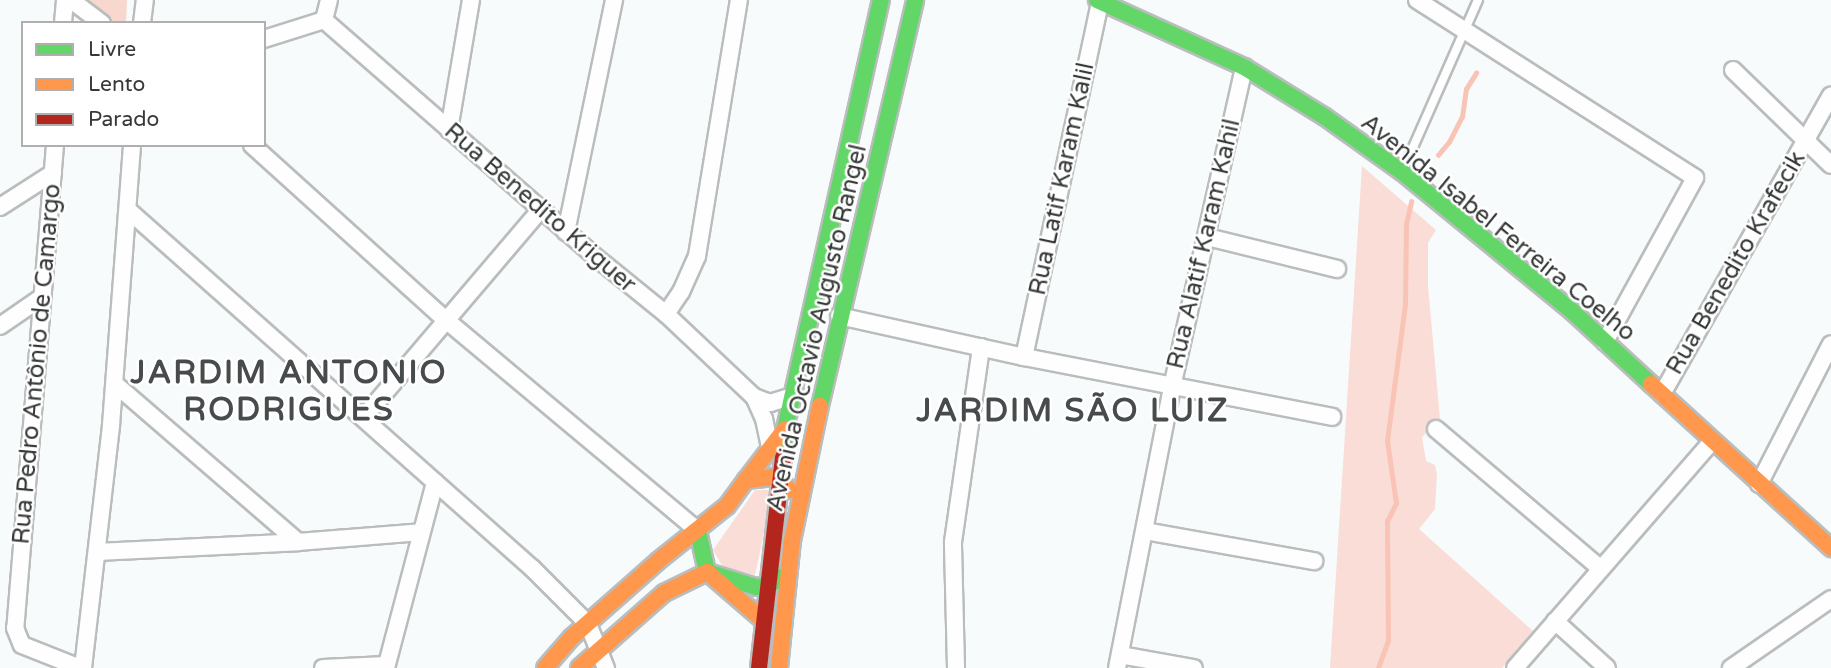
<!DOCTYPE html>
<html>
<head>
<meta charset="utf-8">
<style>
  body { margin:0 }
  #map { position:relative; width:1831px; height:668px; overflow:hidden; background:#f8fbfc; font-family:"Varela Round",sans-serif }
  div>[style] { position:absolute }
  .green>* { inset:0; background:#faddd6 }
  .forest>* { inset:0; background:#f8d7ce }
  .stream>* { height:4.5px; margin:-2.25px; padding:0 2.25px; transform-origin:2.25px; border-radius:2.25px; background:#f9c3b5 }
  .roads { filter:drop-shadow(2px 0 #babdbd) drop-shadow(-2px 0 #babdbd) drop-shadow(0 2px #babdbd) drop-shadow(0 -2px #babdbd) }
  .lane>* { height:8px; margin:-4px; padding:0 4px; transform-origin:4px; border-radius:4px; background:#fefeff }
  .street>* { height:16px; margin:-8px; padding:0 8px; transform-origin:8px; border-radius:8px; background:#fefeff }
  .fast>* { height:16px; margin:-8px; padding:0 8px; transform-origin:8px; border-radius:8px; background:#63d668 }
  .slow>* { height:16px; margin:-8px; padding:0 8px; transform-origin:8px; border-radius:8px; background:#ff974d }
  .jam>* { height:16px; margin:-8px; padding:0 8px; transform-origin:8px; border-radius:8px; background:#b3261e }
  span { translate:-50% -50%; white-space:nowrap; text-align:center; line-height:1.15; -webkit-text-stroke:5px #fff; paint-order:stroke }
  .street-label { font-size:24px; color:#363838 }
  .district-label { font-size:32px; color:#474b4c; font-weight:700; letter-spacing:2px }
  .legend { position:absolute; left:21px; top:21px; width:245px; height:126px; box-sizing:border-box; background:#fff; border:2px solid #afafaf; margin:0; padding:9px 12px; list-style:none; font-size:21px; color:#363838 }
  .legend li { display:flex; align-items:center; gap:14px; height:35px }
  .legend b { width:35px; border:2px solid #afafaf }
</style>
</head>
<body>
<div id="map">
  <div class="green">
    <i style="clip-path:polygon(1362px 166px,1436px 230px,1428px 243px,1428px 286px,1440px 419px,1422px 437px,1426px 461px,1435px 465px,1437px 474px,1435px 509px,1419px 529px,1533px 631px,1502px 668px,1330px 668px)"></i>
    <i style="clip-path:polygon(755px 490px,773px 490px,755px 575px,723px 567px,713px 550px)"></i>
  </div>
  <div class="forest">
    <i style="clip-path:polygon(86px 0,127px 0,126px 23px,113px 23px)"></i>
  </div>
  <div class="stream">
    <i style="left:1438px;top:155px;width:17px;rotate:-50deg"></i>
    <i style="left:1449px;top:142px;width:28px;rotate:-63deg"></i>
    <i style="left:1462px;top:117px;width:28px;rotate:-82deg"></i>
    <i style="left:1466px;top:89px;width:19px;rotate:-58deg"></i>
    <i style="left:1378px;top:668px;width:29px;rotate:-70deg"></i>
    <i style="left:1388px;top:641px;width:120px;rotate:-90.5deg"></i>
    <i style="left:1387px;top:521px;width:20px;rotate:-63deg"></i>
    <i style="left:1396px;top:503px;width:63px;rotate:-98.3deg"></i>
    <i style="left:1387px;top:441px;width:137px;rotate:-82.5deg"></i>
    <i style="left:1405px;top:305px;width:81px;rotate:-89.3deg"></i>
    <i style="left:1406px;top:224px;width:23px;rotate:-77deg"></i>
  </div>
  <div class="roads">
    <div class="lane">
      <i style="left:1403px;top:170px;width:186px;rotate:-66.2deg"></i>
    </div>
    <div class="street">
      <i style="left:71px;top:0;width:39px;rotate:37deg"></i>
      <i style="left:1417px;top:0;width:330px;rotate:32.6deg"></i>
      <i style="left:1695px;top:178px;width:187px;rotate:118.8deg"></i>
      <i style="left:324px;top:20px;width:370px;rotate:41.1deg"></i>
      <i style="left:603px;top:263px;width:81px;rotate:39deg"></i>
      <i style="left:666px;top:314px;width:121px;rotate:43.3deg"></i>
      <i style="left:324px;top:20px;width:21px;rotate:-76deg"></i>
      <i style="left:63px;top:23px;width:23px;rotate:-85deg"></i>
      <i style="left:142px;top:23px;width:23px;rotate:-83deg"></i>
      <i style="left:264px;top:39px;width:63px;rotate:-17.6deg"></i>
      <i style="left:1733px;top:70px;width:136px;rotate:44.1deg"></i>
      <i style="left:449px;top:130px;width:132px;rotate:-80.4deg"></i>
      <i style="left:55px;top:145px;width:485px;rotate:94.7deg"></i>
      <i style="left:15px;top:628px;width:18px;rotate:68deg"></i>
      <i style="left:22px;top:645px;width:62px;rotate:21.6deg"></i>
      <i style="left:252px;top:145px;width:261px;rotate:42.1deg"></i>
      <i style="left:446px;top:320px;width:329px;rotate:39.9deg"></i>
      <i style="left:0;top:207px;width:63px;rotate:-32.7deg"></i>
      <i style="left:128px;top:210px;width:540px;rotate:41.55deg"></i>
      <i style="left:532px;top:568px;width:79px;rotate:45deg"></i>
      <i style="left:588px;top:624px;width:48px;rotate:67.8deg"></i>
      <i style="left:566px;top:232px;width:237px;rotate:-78.3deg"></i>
      <i style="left:1207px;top:237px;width:134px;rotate:13.8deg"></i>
      <i style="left:666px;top:314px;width:27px;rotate:-56deg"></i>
      <i style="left:681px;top:292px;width:39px;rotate:-66deg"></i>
      <i style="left:697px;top:256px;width:259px;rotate:-80.7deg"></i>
      <i style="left:839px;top:316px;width:189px;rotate:12.5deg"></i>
      <i style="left:1024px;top:357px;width:314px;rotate:11deg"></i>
      <i style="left:0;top:326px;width:51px;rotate:-34.6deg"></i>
      <i style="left:1024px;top:357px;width:364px;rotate:-77.9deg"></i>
      <i style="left:115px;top:384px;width:242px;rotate:40.8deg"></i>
      <i style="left:1662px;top:394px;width:343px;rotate:-60.5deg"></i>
      <i style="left:364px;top:417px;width:273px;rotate:-49.6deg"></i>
      <i style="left:1436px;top:429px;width:214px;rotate:40.3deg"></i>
      <i style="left:770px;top:447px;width:29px;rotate:-102deg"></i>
      <i style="left:764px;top:419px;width:24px;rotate:-114deg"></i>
      <i style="left:754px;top:397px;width:17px;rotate:21deg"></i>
      <i style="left:770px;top:403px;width:24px;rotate:-17deg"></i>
      <i style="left:1759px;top:484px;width:157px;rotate:-62.8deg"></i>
      <i style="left:1145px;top:531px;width:172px;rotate:10.1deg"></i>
      <i style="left:97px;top:552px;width:201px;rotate:-2.8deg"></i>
      <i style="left:298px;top:542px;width:123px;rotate:-4.6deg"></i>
      <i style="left:1555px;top:621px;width:70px;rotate:42.1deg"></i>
      <i style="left:1120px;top:655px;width:75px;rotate:10deg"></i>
      <i style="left:83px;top:668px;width:245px;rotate:-83.4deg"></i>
      <i style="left:111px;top:425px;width:281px;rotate:-85.7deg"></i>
      <i style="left:323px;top:668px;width:63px;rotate:-2.7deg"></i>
      <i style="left:386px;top:668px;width:192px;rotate:-75.2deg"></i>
      <i style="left:956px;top:668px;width:126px;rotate:-91.4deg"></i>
      <i style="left:953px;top:542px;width:197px;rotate:-81.8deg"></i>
      <i style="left:1117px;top:668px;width:286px;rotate:-78.9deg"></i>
      <i style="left:1172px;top:387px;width:328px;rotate:-77.3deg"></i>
      <i style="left:1515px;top:668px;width:301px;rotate:-49deg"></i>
      <i style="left:1731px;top:668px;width:121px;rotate:-34.6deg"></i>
    </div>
    <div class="fast">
      <i style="left:1097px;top:0;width:162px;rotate:24.5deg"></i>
      <i style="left:1244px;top:67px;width:95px;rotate:31.7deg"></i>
      <i style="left:1325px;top:117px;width:95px;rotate:35.5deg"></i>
      <i style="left:1402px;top:172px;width:221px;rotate:39.3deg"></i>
      <i style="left:1573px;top:312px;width:106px;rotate:42.7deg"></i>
      <i style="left:820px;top:406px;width:417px;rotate:-76.8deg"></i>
      <i style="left:783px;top:457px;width:28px;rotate:-86deg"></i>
      <i style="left:785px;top:429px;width:440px;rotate:-77.4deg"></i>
      <i style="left:698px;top:531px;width:42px;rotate:77.6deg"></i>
      <i style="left:707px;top:572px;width:51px;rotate:17deg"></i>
      <i style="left:756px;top:587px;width:13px;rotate:-4deg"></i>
      <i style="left:769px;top:586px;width:13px;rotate:-42deg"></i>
    </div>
    <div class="slow">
      <i style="left:1651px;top:384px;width:244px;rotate:42.3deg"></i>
      <i style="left:746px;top:480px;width:64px;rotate:-52.6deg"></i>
      <i style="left:545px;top:668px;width:40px;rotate:-49deg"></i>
      <i style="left:571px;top:638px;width:116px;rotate:-41.5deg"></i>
      <i style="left:658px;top:561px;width:88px;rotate:-38.6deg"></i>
      <i style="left:727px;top:506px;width:32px;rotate:-54deg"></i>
      <i style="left:746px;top:480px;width:31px;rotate:-6deg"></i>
      <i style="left:777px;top:477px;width:18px;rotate:47deg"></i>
      <i style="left:579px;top:668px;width:113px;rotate:-41.4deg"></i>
      <i style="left:664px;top:593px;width:48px;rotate:-26deg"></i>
      <i style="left:707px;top:572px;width:75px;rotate:40.7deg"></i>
      <i style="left:779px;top:668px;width:128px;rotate:-84.2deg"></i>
      <i style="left:792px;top:541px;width:138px;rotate:-78.3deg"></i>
    </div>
    <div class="jam">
      <i style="left:759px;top:668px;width:212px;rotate:-83.5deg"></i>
    </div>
  </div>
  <div class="street-label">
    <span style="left:1062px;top:179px;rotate:-78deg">Rua Latif Karam Kalil</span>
    <span style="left:540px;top:208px;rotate:41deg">Rua Benedito Kriguer</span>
    <span style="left:1498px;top:228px;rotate:39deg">Avenida Isabel Ferreira Coelho</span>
    <span style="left:1204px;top:244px;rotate:-77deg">Rua Alatif Karam Kahil</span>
    <span style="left:1736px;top:263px;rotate:-60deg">Rua Benedito Krafecik</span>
    <span style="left:817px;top:328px;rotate:-77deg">Avenida Octavio Augusto Rangel</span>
    <span style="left:37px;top:364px;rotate:-85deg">Rua Pedro Antônio de Camargo</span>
  </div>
  <div class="district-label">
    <span style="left:289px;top:392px">JARDIM ANTONIO<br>RODRIGUES</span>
    <span style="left:1073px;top:411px">JARDIM SÃO LUIZ</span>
  </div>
  <ul class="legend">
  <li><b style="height:9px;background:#63d668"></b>Livre</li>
  <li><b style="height:9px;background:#ff974d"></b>Lento</li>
  <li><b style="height:9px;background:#b3261e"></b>Parado</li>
  </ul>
</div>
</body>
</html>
